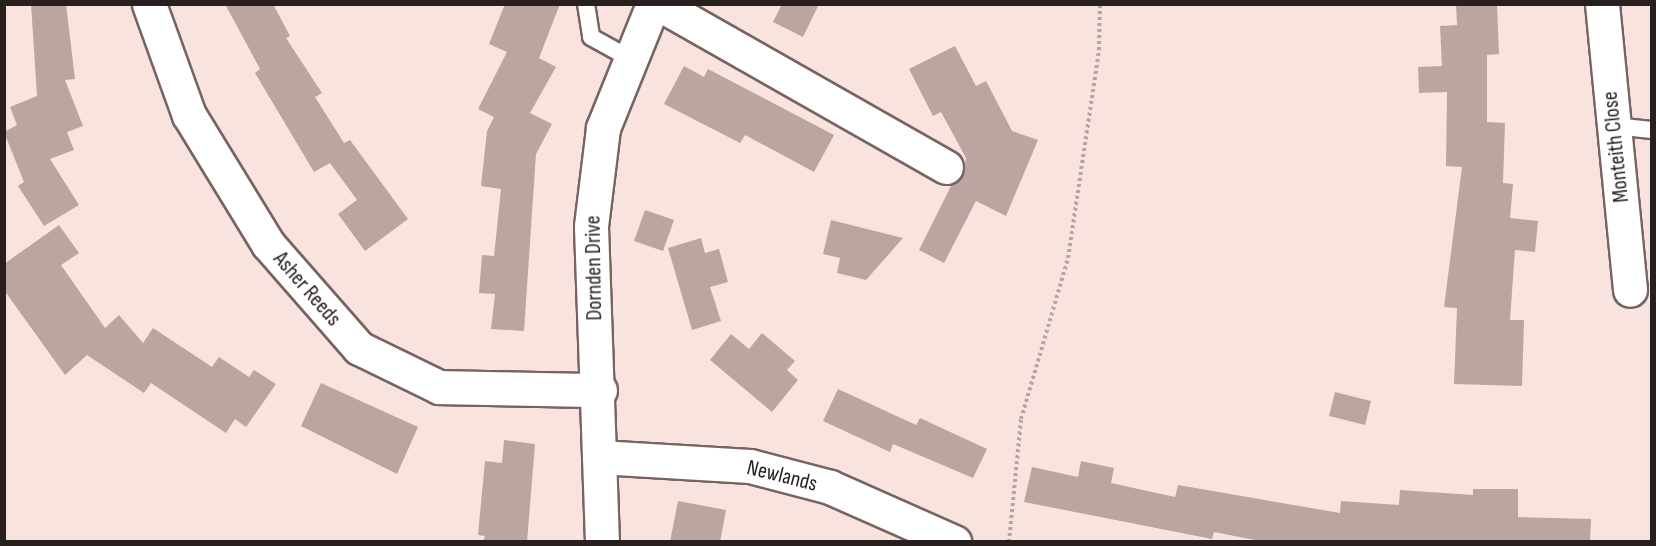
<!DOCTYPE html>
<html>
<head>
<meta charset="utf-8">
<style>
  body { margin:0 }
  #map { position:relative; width:1656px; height:546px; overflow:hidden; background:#f9e3df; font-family:"Sofia Sans Condensed",sans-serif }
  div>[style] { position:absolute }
  .building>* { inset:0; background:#baa5a1 }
  .path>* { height:4px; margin-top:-2px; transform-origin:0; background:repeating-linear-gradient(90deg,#b6a4a1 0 3px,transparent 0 6px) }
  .roads { filter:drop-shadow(2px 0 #776461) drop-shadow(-2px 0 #776461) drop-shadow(0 2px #776461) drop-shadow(0 -2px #776461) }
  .lane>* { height:16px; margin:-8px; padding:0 8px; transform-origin:8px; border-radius:8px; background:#fff }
  .street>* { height:33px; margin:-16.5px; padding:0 16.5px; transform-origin:16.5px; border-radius:16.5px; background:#fff }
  span { translate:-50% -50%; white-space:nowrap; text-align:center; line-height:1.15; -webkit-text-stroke:4.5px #fff; paint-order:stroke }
  .street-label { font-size:22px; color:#28201f }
  .frame { position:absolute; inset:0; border:6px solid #28201f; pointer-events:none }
</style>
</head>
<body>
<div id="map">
  <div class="building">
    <i style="clip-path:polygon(31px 4px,66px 4px,75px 79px,65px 80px,83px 126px,67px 132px,74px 150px,50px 159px,79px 205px,44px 226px,18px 186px,24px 182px,4px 132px,17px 125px,10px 107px,37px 96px)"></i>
    <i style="clip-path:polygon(225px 4px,273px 4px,290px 36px,286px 38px,322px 93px,315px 97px,344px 143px,350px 140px,408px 219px,365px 251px,338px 214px,357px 200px,330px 163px,314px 172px,255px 73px,260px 69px)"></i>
    <i style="clip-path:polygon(505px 4px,560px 4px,539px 58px,556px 67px,530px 113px,552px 124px,536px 154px,524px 331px,491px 329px,495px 294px,479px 293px,482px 255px,494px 256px,501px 189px,481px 186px,487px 131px,494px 117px,478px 109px,507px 52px,489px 44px)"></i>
    <i style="clip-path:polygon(782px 4px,819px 4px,803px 37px,773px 22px)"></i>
    <i style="clip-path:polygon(1456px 4px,1497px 4px,1499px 54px,1487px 55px,1487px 122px,1505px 123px,1503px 183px,1513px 184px,1510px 218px,1538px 221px,1535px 252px,1515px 250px,1510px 320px,1524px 320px,1522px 386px,1454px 384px,1457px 308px,1444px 307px,1462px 167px,1446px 166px,1447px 92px,1419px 93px,1418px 67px,1442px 66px,1440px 26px,1457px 25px)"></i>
    <i style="clip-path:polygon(955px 46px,976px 86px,986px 81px,1012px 131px,1038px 140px,1006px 216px,976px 201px,944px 263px,919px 250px,952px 184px,963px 176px,966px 158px,941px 112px,933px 116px,909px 69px)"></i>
    <i style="clip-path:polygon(684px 66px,704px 77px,708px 69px,834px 135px,814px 172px,745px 135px,740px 143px,664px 104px)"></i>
    <i style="clip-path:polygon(645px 210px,674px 220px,663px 251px,634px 241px)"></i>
    <i style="clip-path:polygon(831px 220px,903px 238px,866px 280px,837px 273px,840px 258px,823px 254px)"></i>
    <i style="clip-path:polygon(59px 225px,79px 253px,61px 265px,105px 328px,119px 315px,143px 343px,153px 328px,212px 367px,219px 357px,249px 377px,254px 370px,276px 384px,246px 427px,235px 419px,226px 433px,151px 383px,144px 393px,87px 355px,65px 375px,4px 290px,4px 264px)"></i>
    <i style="clip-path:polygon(701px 238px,705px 253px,719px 249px,728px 282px,710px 287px,721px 321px,692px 330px,668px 248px)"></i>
    <i style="clip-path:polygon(762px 333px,795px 361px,787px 370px,798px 380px,772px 412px,710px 360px,731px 334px,749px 349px)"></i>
    <i style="clip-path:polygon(321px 383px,418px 427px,397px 474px,301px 426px)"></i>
    <i style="clip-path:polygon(838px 389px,916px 425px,920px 418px,987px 449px,973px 478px,893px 444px,890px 452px,823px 421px)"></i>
    <i style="clip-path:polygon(1335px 392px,1371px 401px,1365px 425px,1329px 416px)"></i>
    <i style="clip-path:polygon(504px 440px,535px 444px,527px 542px,483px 542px,485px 536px,478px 535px,485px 461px,502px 463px)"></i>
    <i style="clip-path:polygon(1081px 461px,1114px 468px,1111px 483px,1175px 497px,1178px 485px,1340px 513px,1341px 501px,1399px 505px,1400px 490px,1473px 495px,1473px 489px,1518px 489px,1518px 517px,1591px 519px,1590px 542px,1265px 542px,1214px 532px,1212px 539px,1024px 502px,1032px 467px,1078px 477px)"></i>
    <i style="clip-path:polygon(678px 501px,726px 510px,720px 542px,670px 542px)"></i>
  </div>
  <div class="path">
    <i style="left:1009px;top:542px;width:124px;rotate:-84.4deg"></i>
    <i style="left:1021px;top:419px;width:168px;rotate:-73.7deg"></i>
    <i style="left:1068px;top:258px;width:210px;rotate:-81.5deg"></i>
    <i style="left:1099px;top:50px;width:46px;rotate:-88.8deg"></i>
  </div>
  <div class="roads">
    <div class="lane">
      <i style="left:586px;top:4px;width:33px;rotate:81deg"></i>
      <i style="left:591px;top:37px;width:46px;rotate:28.8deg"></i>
      <i style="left:1614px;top:126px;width:38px;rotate:6deg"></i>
    </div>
    <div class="street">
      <i style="left:149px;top:4px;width:118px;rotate:70.2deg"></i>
      <i style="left:189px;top:115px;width:151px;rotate:58.5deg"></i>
      <i style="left:268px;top:244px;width:138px;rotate:48.8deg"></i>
      <i style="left:359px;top:348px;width:89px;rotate:26deg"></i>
      <i style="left:439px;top:387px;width:161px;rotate:1.1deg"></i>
      <i style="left:659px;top:4px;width:330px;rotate:29.6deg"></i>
      <i style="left:1602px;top:4px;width:287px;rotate:84.4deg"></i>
      <i style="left:599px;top:457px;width:151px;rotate:3.4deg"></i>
      <i style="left:750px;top:466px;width:83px;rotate:14.7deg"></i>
      <i style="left:830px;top:487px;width:136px;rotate:23.9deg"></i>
      <i style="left:602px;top:542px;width:316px;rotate:-92deg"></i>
      <i style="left:591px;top:226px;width:99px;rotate:-83deg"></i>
      <i style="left:603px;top:128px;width:134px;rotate:-68deg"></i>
    </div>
  </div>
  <div class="street-label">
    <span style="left:1616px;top:147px;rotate:-96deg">Monteith Close</span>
    <span style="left:594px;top:268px;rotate:-91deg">Dornden Drive</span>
    <span style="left:307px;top:289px;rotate:49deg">Asher Reeds</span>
    <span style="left:782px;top:476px;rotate:14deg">Newlands</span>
  </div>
  <div class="frame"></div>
</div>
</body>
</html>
